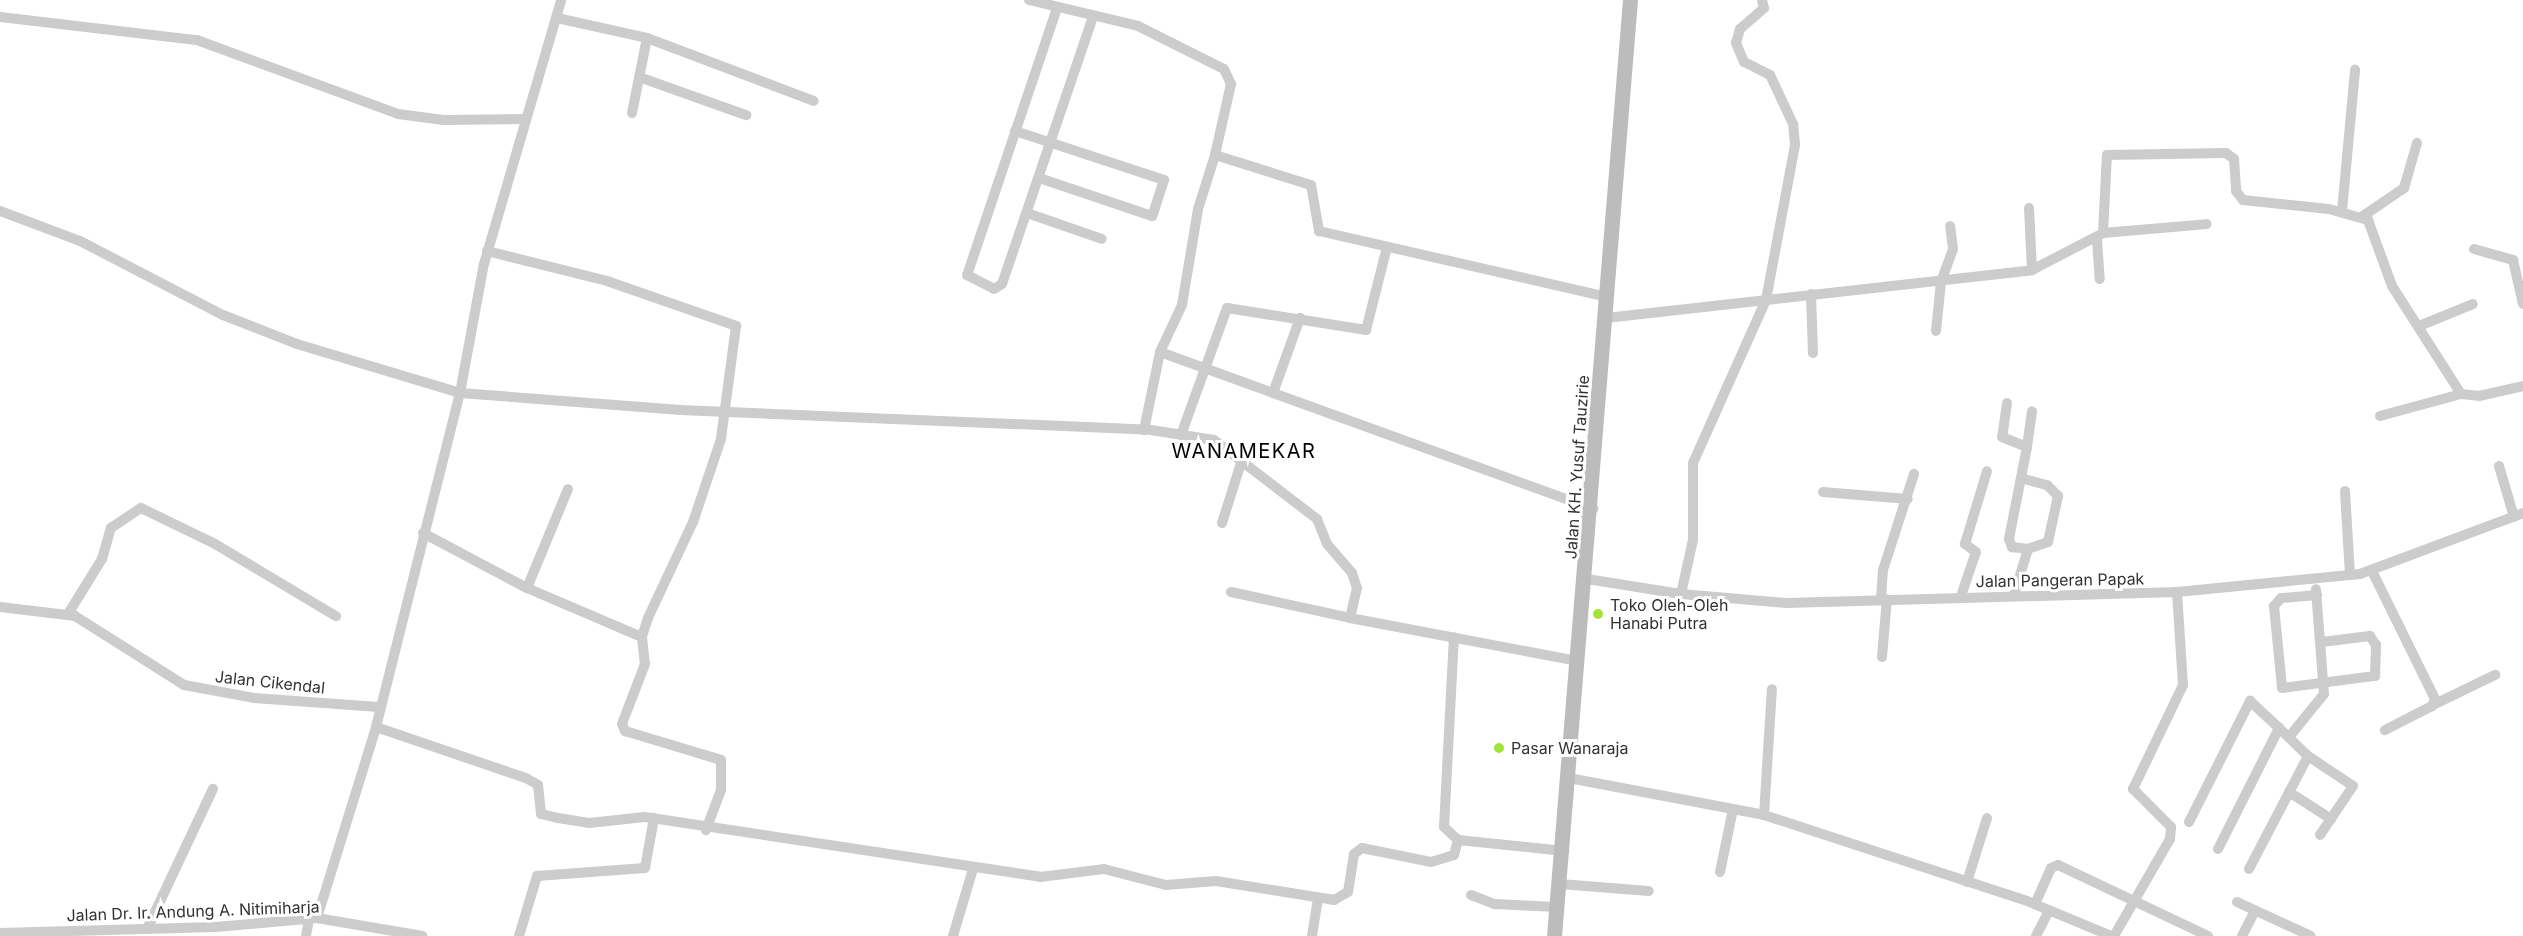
<!DOCTYPE html>
<html>
<head>
<meta charset="utf-8">
<style>
  body { margin:0 }
  #map { position:relative; width:2523px; height:936px; overflow:hidden; background:#fff; font-family:Inter,sans-serif }
  div>[style] { position:absolute }
  .street>* { height:10px; margin:-5px; padding:0 5px; transform-origin:5px; border-radius:5px; background:#ccc }
  .secondary>* { height:15px; margin:-7.5px; padding:0 7.5px; transform-origin:7.5px; border-radius:7.5px; background:#bcbcbc }
  .dots>* { width:16px; height:16px; translate:-50% -50%; box-sizing:border-box; border:3px solid #fff; border-radius:50% }
  span { translate:-50% -50%; white-space:nowrap; text-align:center; line-height:1.15; -webkit-text-stroke:6px #fff; paint-order:stroke }
  .street-label { font-size:16px; color:#323232 }
  .poi-label { font-size:16px; color:#323232 }
  .left { translate:0 -50%; text-align:left }
  .quarter-label { font-size:20px; color:#000; letter-spacing:1.5px }
</style>
</head>
<body>
<div id="map">
  <div class="street">
    <i style="left:1029px;top:0;width:112px;rotate:13.4deg"></i>
    <i style="left:1138px;top:26px;width:96px;rotate:26.6deg"></i>
    <i style="left:1224px;top:69px;width:17px;rotate:65deg"></i>
    <i style="left:1231px;top:84px;width:73px;rotate:102.7deg"></i>
    <i style="left:1215px;top:155px;width:101px;rotate:17.4deg"></i>
    <i style="left:1311px;top:185px;width:47px;rotate:80.1deg"></i>
    <i style="left:1319px;top:231px;width:295px;rotate:12.9deg"></i>
    <i style="left:1057px;top:8px;width:282px;rotate:108.6deg"></i>
    <i style="left:967px;top:275px;width:30px;rotate:27deg"></i>
    <i style="left:994px;top:289px;width:9px;rotate:-32deg"></i>
    <i style="left:1002px;top:284px;width:282px;rotate:-71.2deg"></i>
    <i style="left:0;top:17px;width:198px;rotate:6.7deg"></i>
    <i style="left:197px;top:40px;width:214px;rotate:20.2deg"></i>
    <i style="left:398px;top:114px;width:46px;rotate:7.4deg"></i>
    <i style="left:444px;top:120px;width:80px;rotate:-0.7deg"></i>
    <i style="left:557px;top:18px;width:92px;rotate:12.5deg"></i>
    <i style="left:647px;top:38px;width:178px;rotate:20.7deg"></i>
    <i style="left:639px;top:77px;width:114px;rotate:19.6deg"></i>
    <i style="left:632px;top:113px;width:76px;rotate:-78.7deg"></i>
    <i style="left:1015px;top:131px;width:157px;rotate:18.2deg"></i>
    <i style="left:1164px;top:180px;width:38px;rotate:108deg"></i>
    <i style="left:1152px;top:216px;width:119px;rotate:-161.4deg"></i>
    <i style="left:2029px;top:208px;width:62px;rotate:87.2deg"></i>
    <i style="left:0;top:211px;width:85px;rotate:20.6deg"></i>
    <i style="left:80px;top:241px;width:161px;rotate:27.4deg"></i>
    <i style="left:223px;top:315px;width:79px;rotate:21.4deg"></i>
    <i style="left:297px;top:344px;width:170px;rotate:16.7deg"></i>
    <i style="left:460px;top:393px;width:221px;rotate:4.4deg"></i>
    <i style="left:680px;top:410px;width:471px;rotate:2.4deg"></i>
    <i style="left:1151px;top:430px;width:64px;rotate:9deg"></i>
    <i style="left:1214px;top:440px;width:130px;rotate:37.5deg"></i>
    <i style="left:1317px;top:519px;width:27px;rotate:68deg"></i>
    <i style="left:1327px;top:544px;width:38px;rotate:49deg"></i>
    <i style="left:1352px;top:573px;width:16px;rotate:72deg"></i>
    <i style="left:1357px;top:588px;width:31px;rotate:103deg"></i>
    <i style="left:1350px;top:618px;width:231px;rotate:10.7deg"></i>
    <i style="left:2342px;top:211px;width:142px;rotate:-84.7deg"></i>
    <i style="left:1027px;top:213px;width:79px;rotate:19.1deg"></i>
    <i style="left:2363px;top:216px;width:50px;rotate:-34.3deg"></i>
    <i style="left:2404px;top:188px;width:47px;rotate:-73.9deg"></i>
    <i style="left:2103px;top:233px;width:104px;rotate:-4.9deg"></i>
    <i style="left:2097px;top:240px;width:39px;rotate:86deg"></i>
    <i style="left:2474px;top:249px;width:41px;rotate:15.8deg"></i>
    <i style="left:2513px;top:260px;width:45px;rotate:77.2deg"></i>
    <i style="left:487px;top:251px;width:124px;rotate:14deg"></i>
    <i style="left:607px;top:281px;width:137px;rotate:19.2deg"></i>
    <i style="left:736px;top:326px;width:114px;rotate:97.6deg"></i>
    <i style="left:721px;top:439px;width:88px;rotate:108.6deg"></i>
    <i style="left:693px;top:522px;width:106px;rotate:115.1deg"></i>
    <i style="left:648px;top:618px;width:20px;rotate:108deg"></i>
    <i style="left:642px;top:637px;width:27px;rotate:84deg"></i>
    <i style="left:645px;top:664px;width:64px;rotate:111deg"></i>
    <i style="left:622px;top:724px;width:8px;rotate:67deg"></i>
    <i style="left:625px;top:731px;width:100px;rotate:16.8deg"></i>
    <i style="left:721px;top:760px;width:30px;rotate:90deg"></i>
    <i style="left:721px;top:790px;width:43px;rotate:110.6deg"></i>
    <i style="left:1811px;top:294px;width:59px;rotate:88.1deg"></i>
    <i style="left:1606px;top:318px;width:429px;rotate:-6.4deg"></i>
    <i style="left:2032px;top:270px;width:80px;rotate:-27.5deg"></i>
    <i style="left:2103px;top:233px;width:78px;rotate:-87.1deg"></i>
    <i style="left:2107px;top:155px;width:119px;rotate:-1deg"></i>
    <i style="left:2226px;top:153px;width:10px;rotate:37deg"></i>
    <i style="left:2234px;top:159px;width:32px;rotate:86deg"></i>
    <i style="left:2236px;top:191px;width:11px;rotate:52deg"></i>
    <i style="left:2243px;top:200px;width:86px;rotate:6deg"></i>
    <i style="left:2329px;top:209px;width:41px;rotate:15.8deg"></i>
    <i style="left:2368px;top:220px;width:70px;rotate:70deg"></i>
    <i style="left:2392px;top:286px;width:128px;rotate:57.4deg"></i>
    <i style="left:2419px;top:326px;width:58px;rotate:-22.2deg"></i>
    <i style="left:1936px;top:331px;width:49px;rotate:-84.2deg"></i>
    <i style="left:1941px;top:282px;width:35px;rotate:-70deg"></i>
    <i style="left:1953px;top:249px;width:23px;rotate:-97deg"></i>
    <i style="left:1160px;top:352px;width:461px;rotate:19.9deg"></i>
    <i style="left:1273px;top:393px;width:80px;rotate:-70.2deg"></i>
    <i style="left:2007px;top:403px;width:34px;rotate:98deg"></i>
    <i style="left:2002px;top:437px;width:27px;rotate:22deg"></i>
    <i style="left:2027px;top:447px;width:94px;rotate:101.1deg"></i>
    <i style="left:2009px;top:539px;width:9px;rotate:69deg"></i>
    <i style="left:2012px;top:547px;width:16px;rotate:7deg"></i>
    <i style="left:2028px;top:549px;width:48px;rotate:106.9deg"></i>
    <i style="left:2380px;top:416px;width:84px;rotate:-15.2deg"></i>
    <i style="left:2461px;top:394px;width:18px;rotate:6deg"></i>
    <i style="left:2479px;top:396px;width:45px;rotate:-12.8deg"></i>
    <i style="left:1144px;top:430px;width:80px;rotate:-78.4deg"></i>
    <i style="left:1160px;top:352px;width:52px;rotate:-64.9deg"></i>
    <i style="left:1182px;top:305px;width:97px;rotate:-80.5deg"></i>
    <i style="left:1198px;top:209px;width:57px;rotate:-72.5deg"></i>
    <i style="left:1181px;top:435px;width:135px;rotate:-70.1deg"></i>
    <i style="left:1227px;top:308px;width:141px;rotate:9deg"></i>
    <i style="left:1366px;top:330px;width:86px;rotate:-75.8deg"></i>
    <i style="left:2027px;top:447px;width:36px;rotate:-82deg"></i>
    <i style="left:2499px;top:466px;width:53px;rotate:73.6deg"></i>
    <i style="left:2024px;top:479px;width:24px;rotate:15deg"></i>
    <i style="left:2047px;top:485px;width:16px;rotate:45deg"></i>
    <i style="left:2058px;top:496px;width:47px;rotate:102.3deg"></i>
    <i style="left:2048px;top:542px;width:21px;rotate:161deg"></i>
    <i style="left:2345px;top:491px;width:84px;rotate:86.6deg"></i>
    <i style="left:1823px;top:492px;width:85px;rotate:4.7deg"></i>
    <i style="left:1222px;top:523px;width:66px;rotate:-72.4deg"></i>
    <i style="left:423px;top:533px;width:118px;rotate:27.9deg"></i>
    <i style="left:527px;top:588px;width:125px;rotate:23.1deg"></i>
    <i style="left:2372px;top:571px;width:143px;rotate:63.8deg"></i>
    <i style="left:2435px;top:699px;width:8px;rotate:113deg"></i>
    <i style="left:2432px;top:706px;width:53px;rotate:152.9deg"></i>
    <i style="left:1587px;top:579px;width:95px;rotate:9.1deg"></i>
    <i style="left:1681px;top:594px;width:106px;rotate:4.9deg"></i>
    <i style="left:1787px;top:603px;width:390px;rotate:-1.6deg"></i>
    <i style="left:2177px;top:592px;width:184px;rotate:-5.6deg"></i>
    <i style="left:2360px;top:574px;width:174px;rotate:-20.5deg"></i>
    <i style="left:527px;top:588px;width:107px;rotate:-67.5deg"></i>
    <i style="left:1231px;top:592px;width:122px;rotate:12.3deg"></i>
    <i style="left:1681px;top:594px;width:55px;rotate:-77.5deg"></i>
    <i style="left:1693px;top:540px;width:77px;rotate:-90deg"></i>
    <i style="left:1693px;top:463px;width:179px;rotate:-65.9deg"></i>
    <i style="left:1766px;top:300px;width:158px;rotate:-79.4deg"></i>
    <i style="left:1795px;top:145px;width:21px;rotate:-95deg"></i>
    <i style="left:1793px;top:124px;width:54px;rotate:-115.1deg"></i>
    <i style="left:1770px;top:75px;width:29px;rotate:-153deg"></i>
    <i style="left:1744px;top:62px;width:21px;rotate:-113deg"></i>
    <i style="left:1736px;top:43px;width:15px;rotate:-74deg"></i>
    <i style="left:1740px;top:29px;width:32px;rotate:-41deg"></i>
    <i style="left:1764px;top:8px;width:8px;rotate:-104deg"></i>
    <i style="left:2317px;top:595px;width:36px;rotate:175deg"></i>
    <i style="left:2281px;top:598px;width:11px;rotate:131deg"></i>
    <i style="left:2274px;top:606px;width:82px;rotate:84.4deg"></i>
    <i style="left:2282px;top:688px;width:94px;rotate:-7.4deg"></i>
    <i style="left:2375px;top:676px;width:31px;rotate:-88deg"></i>
    <i style="left:2376px;top:645px;width:11px;rotate:-124deg"></i>
    <i style="left:2370px;top:636px;width:49px;rotate:173deg"></i>
    <i style="left:1961px;top:596px;width:46px;rotate:-71.2deg"></i>
    <i style="left:1976px;top:552px;width:14px;rotate:-144deg"></i>
    <i style="left:1965px;top:544px;width:76px;rotate:-73.2deg"></i>
    <i style="left:1881px;top:598px;width:28px;rotate:-86deg"></i>
    <i style="left:1883px;top:570px;width:101px;rotate:-72.1deg"></i>
    <i style="left:0;top:607px;width:76px;rotate:6.8deg"></i>
    <i style="left:75px;top:616px;width:129px;rotate:32.3deg"></i>
    <i style="left:184px;top:685px;width:71px;rotate:10.5deg"></i>
    <i style="left:254px;top:698px;width:125px;rotate:4.1deg"></i>
    <i style="left:68px;top:614px;width:65px;rotate:-58.3deg"></i>
    <i style="left:102px;top:559px;width:32px;rotate:-74deg"></i>
    <i style="left:111px;top:528px;width:36px;rotate:-34deg"></i>
    <i style="left:141px;top:508px;width:82px;rotate:25.9deg"></i>
    <i style="left:215px;top:544px;width:141px;rotate:30.8deg"></i>
    <i style="left:1882px;top:657px;width:58px;rotate:-85.1deg"></i>
    <i style="left:2435px;top:704px;width:67px;rotate:-25.8deg"></i>
    <i style="left:376px;top:727px;width:158px;rotate:18.8deg"></i>
    <i style="left:526px;top:778px;width:14px;rotate:30deg"></i>
    <i style="left:538px;top:785px;width:29px;rotate:84deg"></i>
    <i style="left:541px;top:814px;width:17px;rotate:13deg"></i>
    <i style="left:558px;top:818px;width:31px;rotate:9deg"></i>
    <i style="left:589px;top:823px;width:56px;rotate:-6.1deg"></i>
    <i style="left:645px;top:817px;width:400px;rotate:8.6deg"></i>
    <i style="left:1040px;top:877px;width:64px;rotate:-7.1deg"></i>
    <i style="left:1104px;top:869px;width:64px;rotate:14.5deg"></i>
    <i style="left:1166px;top:885px;width:50px;rotate:-4.6deg"></i>
    <i style="left:1216px;top:881px;width:120px;rotate:9.1deg"></i>
    <i style="left:1334px;top:900px;width:16px;rotate:-30deg"></i>
    <i style="left:1348px;top:892px;width:38px;rotate:-81deg"></i>
    <i style="left:1354px;top:854px;width:10px;rotate:-37deg"></i>
    <i style="left:1362px;top:848px;width:70px;rotate:11.5deg"></i>
    <i style="left:1431px;top:862px;width:24px;rotate:-17deg"></i>
    <i style="left:1454px;top:855px;width:16px;rotate:-75deg"></i>
    <i style="left:1458px;top:840px;width:19px;rotate:-137deg"></i>
    <i style="left:1444px;top:827px;width:190px;rotate:-87deg"></i>
    <i style="left:2289px;top:737px;width:55px;rotate:-50.9deg"></i>
    <i style="left:2324px;top:694px;width:105px;rotate:-94.4deg"></i>
    <i style="left:1569px;top:778px;width:198px;rotate:10.7deg"></i>
    <i style="left:1764px;top:815px;width:277px;rotate:18.1deg"></i>
    <i style="left:2027px;top:901px;width:91px;rotate:22.6deg"></i>
    <i style="left:2289px;top:792px;width:50px;rotate:32.7deg"></i>
    <i style="left:1764px;top:815px;width:126px;rotate:-86.4deg"></i>
    <i style="left:2189px;top:822px;width:136px;rotate:-63.2deg"></i>
    <i style="left:2250px;top:701px;width:40px;rotate:43deg"></i>
    <i style="left:1458px;top:840px;width:107px;rotate:5.9deg"></i>
    <i style="left:2218px;top:849px;width:136px;rotate:-63.2deg"></i>
    <i style="left:2279px;top:728px;width:40px;rotate:44deg"></i>
    <i style="left:2249px;top:869px;width:127px;rotate:-62.4deg"></i>
    <i style="left:2308px;top:756px;width:54px;rotate:33.7deg"></i>
    <i style="left:2353px;top:786px;width:59px;rotate:124deg"></i>
    <i style="left:1720px;top:872px;width:64px;rotate:-78.3deg"></i>
    <i style="left:1967px;top:882px;width:67px;rotate:-72.6deg"></i>
    <i style="left:1560px;top:884px;width:89px;rotate:4.5deg"></i>
    <i style="left:1471px;top:895px;width:26px;rotate:21deg"></i>
    <i style="left:1495px;top:904px;width:62px;rotate:2.8deg"></i>
    <i style="left:2237px;top:902px;width:81px;rotate:24.7deg"></i>
    <i style="left:2035px;top:904px;width:39px;rotate:-66deg"></i>
    <i style="left:2051px;top:868px;width:8px;rotate:-23deg"></i>
    <i style="left:2058px;top:865px;width:166px;rotate:25.3deg"></i>
    <i style="left:317px;top:918px;width:200px;rotate:-72.8deg"></i>
    <i style="left:376px;top:727px;width:344px;rotate:-75.9deg"></i>
    <i style="left:460px;top:393px;width:131px;rotate:-79.5deg"></i>
    <i style="left:484px;top:264px;width:275px;rotate:-73.7deg"></i>
    <i style="left:147px;top:929px;width:155px;rotate:-64.8deg"></i>
    <i style="left:0;top:933px;width:216px;rotate:-1.6deg"></i>
    <i style="left:216px;top:927px;width:101px;rotate:-5.1deg"></i>
    <i style="left:317px;top:918px;width:107px;rotate:9.7deg"></i>
    <i style="left:306px;top:936px;width:17px;rotate:-80deg"></i>
    <i style="left:519px;top:936px;width:63px;rotate:-73.3deg"></i>
    <i style="left:537px;top:876px;width:108px;rotate:-4.2deg"></i>
    <i style="left:645px;top:868px;width:51px;rotate:-79.8deg"></i>
    <i style="left:953px;top:936px;width:70px;rotate:-73.4deg"></i>
    <i style="left:1312px;top:936px;width:38px;rotate:-81deg"></i>
    <i style="left:2036px;top:936px;width:29px;rotate:-63deg"></i>
    <i style="left:2114px;top:936px;width:112px;rotate:-60deg"></i>
    <i style="left:2170px;top:839px;width:12px;rotate:-85deg"></i>
    <i style="left:2171px;top:827px;width:54px;rotate:-135deg"></i>
    <i style="left:2133px;top:789px;width:115px;rotate:-64.3deg"></i>
    <i style="left:2183px;top:685px;width:93px;rotate:-93.7deg"></i>
    <i style="left:2242px;top:936px;width:29px;rotate:-63deg"></i>
  </div>
  <div class="secondary">
    <i style="left:1554px;top:936px;width:939px;rotate:-85.36deg"></i>
  </div>
  <div class="dots">
    <i style="left:1598px;top:614px;background:#a0e538"></i>
    <i style="left:1499px;top:748px;background:#a0e538"></i>
  </div>
  <div class="street-label">
    <span style="left:1577px;top:467px;rotate:-86deg">Jalan KH. Yusuf Tauzirie</span>
    <span style="left:2060px;top:580px;rotate:-1deg">Jalan Pangeran Papak</span>
    <span style="left:270px;top:682px;rotate:6deg">Jalan Cikendal</span>
    <span style="left:193px;top:911px;rotate:-2deg">Jalan Dr. Ir. Andung A. Nitimiharja</span>
  </div>
  <div class="poi-label">
    <span class="left" style="left:1610px;top:614px">Toko Oleh-Oleh<br>Hanabi Putra</span>
    <span class="left" style="left:1511px;top:748px">Pasar Wanaraja</span>
  </div>
  <div class="quarter-label">
    <span style="left:1244px;top:451px">WANAMEKAR</span>
  </div>
</div>
</body>
</html>
